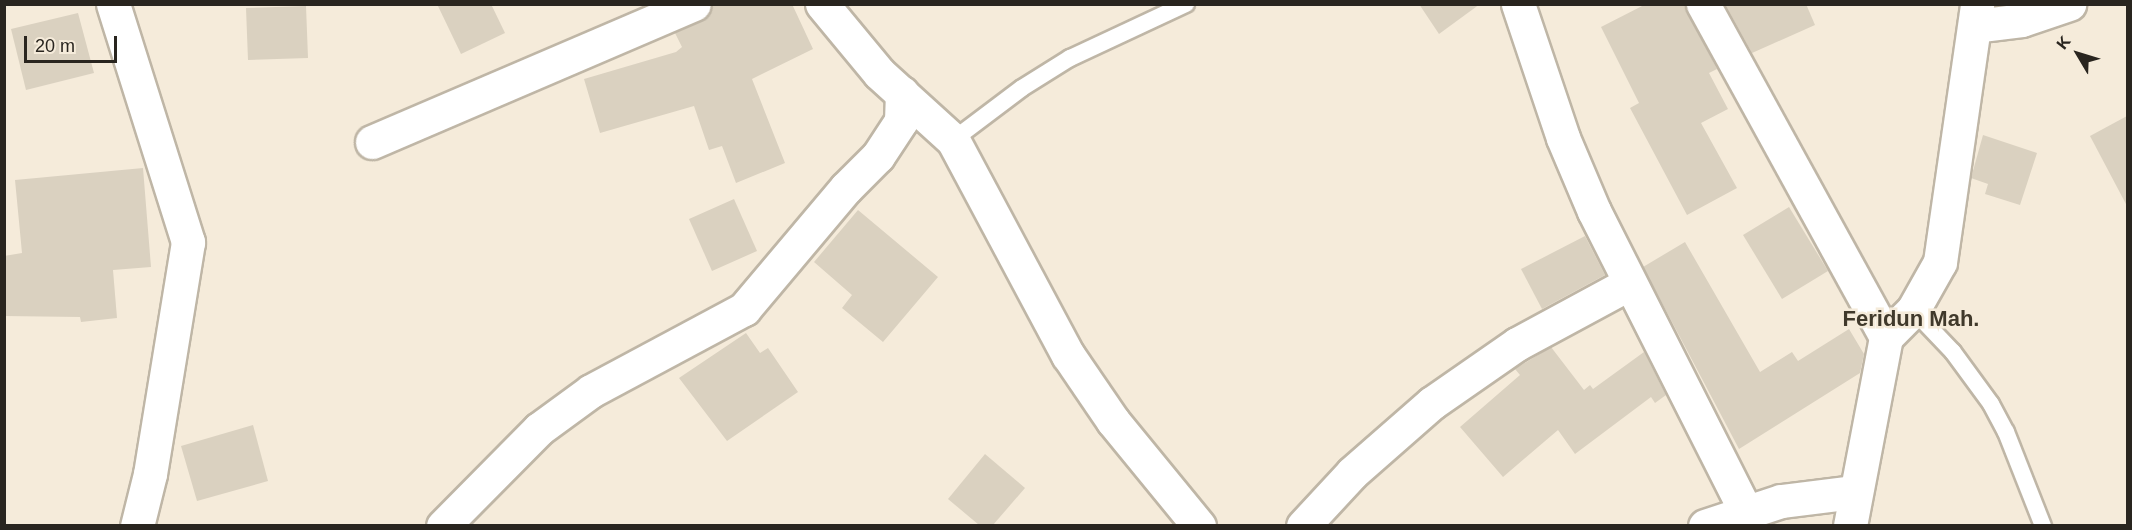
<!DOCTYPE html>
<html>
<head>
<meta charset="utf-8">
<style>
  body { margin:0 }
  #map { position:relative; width:2132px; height:530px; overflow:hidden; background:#f5ebda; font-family:Arial,sans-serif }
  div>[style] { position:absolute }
  .building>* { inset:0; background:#dad1c0 }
  .roads { filter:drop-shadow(2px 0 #bfb6a6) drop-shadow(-2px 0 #bfb6a6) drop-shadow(0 2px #bfb6a6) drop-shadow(0 -2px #bfb6a6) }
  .service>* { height:16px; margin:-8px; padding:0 8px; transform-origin:8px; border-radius:8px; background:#fff }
  .minor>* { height:33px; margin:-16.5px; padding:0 16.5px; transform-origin:16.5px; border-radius:16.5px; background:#fff }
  span { translate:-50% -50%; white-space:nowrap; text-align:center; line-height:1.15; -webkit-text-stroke:5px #f5ebda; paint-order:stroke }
  .district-label { font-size:22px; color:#40392b; font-weight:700 }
  .frame { position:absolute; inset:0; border:6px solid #29251f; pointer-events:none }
  .north { position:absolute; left:2048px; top:24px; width:60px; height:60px; -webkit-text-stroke:4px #f5ebda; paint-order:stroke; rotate:308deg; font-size:16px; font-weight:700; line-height:24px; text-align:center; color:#29251f }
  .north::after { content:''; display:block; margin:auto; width:21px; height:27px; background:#29251f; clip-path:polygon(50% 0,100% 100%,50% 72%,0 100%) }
  .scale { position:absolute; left:24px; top:36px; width:93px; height:27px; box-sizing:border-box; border:3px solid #29251f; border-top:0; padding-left:8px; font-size:18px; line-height:21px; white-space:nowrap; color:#29251f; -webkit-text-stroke:4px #f5ebda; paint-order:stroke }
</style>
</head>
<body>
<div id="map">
  <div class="building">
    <i style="clip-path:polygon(437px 4px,491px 4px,505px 33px,461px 54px)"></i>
    <i style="clip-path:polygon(712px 4px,792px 4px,813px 49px,752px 79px,785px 163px,736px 183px,722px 146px,709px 150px,694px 106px,600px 133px,584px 79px,676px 52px,682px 47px,675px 33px,702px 21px)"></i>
    <i style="clip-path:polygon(1419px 4px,1480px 4px,1439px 34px)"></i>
    <i style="clip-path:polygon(1646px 4px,1684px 4px,1717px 69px,1709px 73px,1728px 109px,1701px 123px,1737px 188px,1687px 215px,1630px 108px,1639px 103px,1601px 27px)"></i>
    <i style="clip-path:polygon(1725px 4px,1806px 4px,1815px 25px,1752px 53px)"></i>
    <i style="clip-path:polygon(306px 6px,308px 58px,248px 60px,246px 8px)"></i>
    <i style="clip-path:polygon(78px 13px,94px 73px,26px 90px,11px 29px)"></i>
    <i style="clip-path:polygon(2127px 116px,2127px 206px,2090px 136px)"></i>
    <i style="clip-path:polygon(1983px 135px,2037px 153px,2020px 205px,1985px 194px,1988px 184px,1971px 178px)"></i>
    <i style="clip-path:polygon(143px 168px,151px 267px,113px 270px,117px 318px,81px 322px,80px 317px,4px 316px,4px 256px,22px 253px,15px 180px)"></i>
    <i style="clip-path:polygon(734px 199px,757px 251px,712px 271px,689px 219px)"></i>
    <i style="clip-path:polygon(1789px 207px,1828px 271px,1782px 299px,1743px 235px)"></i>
    <i style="clip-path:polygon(858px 210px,938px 277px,883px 342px,842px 308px,852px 295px,814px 262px)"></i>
    <i style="clip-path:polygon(1585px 236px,1605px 275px,1542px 309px,1521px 269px)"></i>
    <i style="clip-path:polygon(1685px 242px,1760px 372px,1792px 352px,1798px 361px,1849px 329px,1864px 354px,1860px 373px,1739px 449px,1643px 267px)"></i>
    <i style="clip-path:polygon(746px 333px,760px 353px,768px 348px,798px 392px,727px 441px,679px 378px)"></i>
    <i style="clip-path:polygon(1551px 347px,1584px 390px,1590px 385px,1593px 389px,1644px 352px,1666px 395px,1655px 403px,1651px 397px,1575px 454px,1558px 430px,1503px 477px,1460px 427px,1520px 375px,1515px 369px)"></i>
    <i style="clip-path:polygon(253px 425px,268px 481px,197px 501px,181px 446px)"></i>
    <i style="clip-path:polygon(985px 454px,1025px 488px,993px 525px,979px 525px,948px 499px)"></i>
  </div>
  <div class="roads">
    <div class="service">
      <i style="left:953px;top:140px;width:86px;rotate:-37deg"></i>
      <i style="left:1022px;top:88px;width:57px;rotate:-32deg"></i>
      <i style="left:1070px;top:58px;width:128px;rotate:-25deg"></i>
      <i style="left:1913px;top:310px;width:58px;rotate:46.4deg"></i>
      <i style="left:1953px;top:352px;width:64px;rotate:53.8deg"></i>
      <i style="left:1991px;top:404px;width:32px;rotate:62deg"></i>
      <i style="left:2006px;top:432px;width:101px;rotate:68.5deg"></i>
    </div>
    <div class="minor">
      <i style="left:113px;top:4px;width:250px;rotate:72.5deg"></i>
      <i style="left:188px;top:242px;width:235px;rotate:99.3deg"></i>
      <i style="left:150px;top:474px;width:54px;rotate:104deg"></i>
      <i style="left:822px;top:4px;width:89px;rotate:50.4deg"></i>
      <i style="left:879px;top:73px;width:100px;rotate:42.2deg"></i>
      <i style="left:953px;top:140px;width:244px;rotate:61.9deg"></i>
      <i style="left:1068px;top:355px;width:80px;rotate:55.7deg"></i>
      <i style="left:1113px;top:421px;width:136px;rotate:50.7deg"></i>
      <i style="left:1518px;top:4px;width:141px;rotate:71.4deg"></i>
      <i style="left:1563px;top:138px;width:79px;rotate:67deg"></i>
      <i style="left:1594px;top:211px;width:335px;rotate:63.2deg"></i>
      <i style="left:1703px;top:4px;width:380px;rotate:61.2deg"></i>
      <i style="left:1886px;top:337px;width:192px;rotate:100.8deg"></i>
      <i style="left:1975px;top:26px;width:47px;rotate:-7.3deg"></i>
      <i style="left:2022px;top:20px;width:50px;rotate:-18.8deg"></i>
      <i style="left:372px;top:142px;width:350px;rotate:-23.2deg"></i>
      <i style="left:1886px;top:337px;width:38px;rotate:-45deg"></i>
      <i style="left:1913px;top:310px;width:55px;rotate:-60.6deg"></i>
      <i style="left:1940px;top:262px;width:261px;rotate:-81.8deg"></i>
      <i style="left:443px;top:526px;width:136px;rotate:-45.3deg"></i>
      <i style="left:539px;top:429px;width:64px;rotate:-36.2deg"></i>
      <i style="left:591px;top:391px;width:174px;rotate:-28.2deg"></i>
      <i style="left:744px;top:309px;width:158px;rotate:-49.9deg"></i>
      <i style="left:846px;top:188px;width:45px;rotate:-45deg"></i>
      <i style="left:878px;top:156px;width:42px;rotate:-56.7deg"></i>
      <i style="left:901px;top:121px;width:28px;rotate:-88deg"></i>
      <i style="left:1303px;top:526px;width:72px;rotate:-47.2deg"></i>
      <i style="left:1352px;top:473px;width:106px;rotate:-41.2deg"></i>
      <i style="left:1432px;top:403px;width:103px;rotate:-34.8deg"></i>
      <i style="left:1517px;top:344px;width:128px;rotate:-28.4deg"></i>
      <i style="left:1705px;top:526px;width:80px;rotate:-18.2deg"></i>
      <i style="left:1781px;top:501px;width:74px;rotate:-7deg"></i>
    </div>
  </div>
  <div class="district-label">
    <span style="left:1911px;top:319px">Feridun Mah.</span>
  </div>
  <div class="frame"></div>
  <div class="north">K</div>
  <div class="scale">20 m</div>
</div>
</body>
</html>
